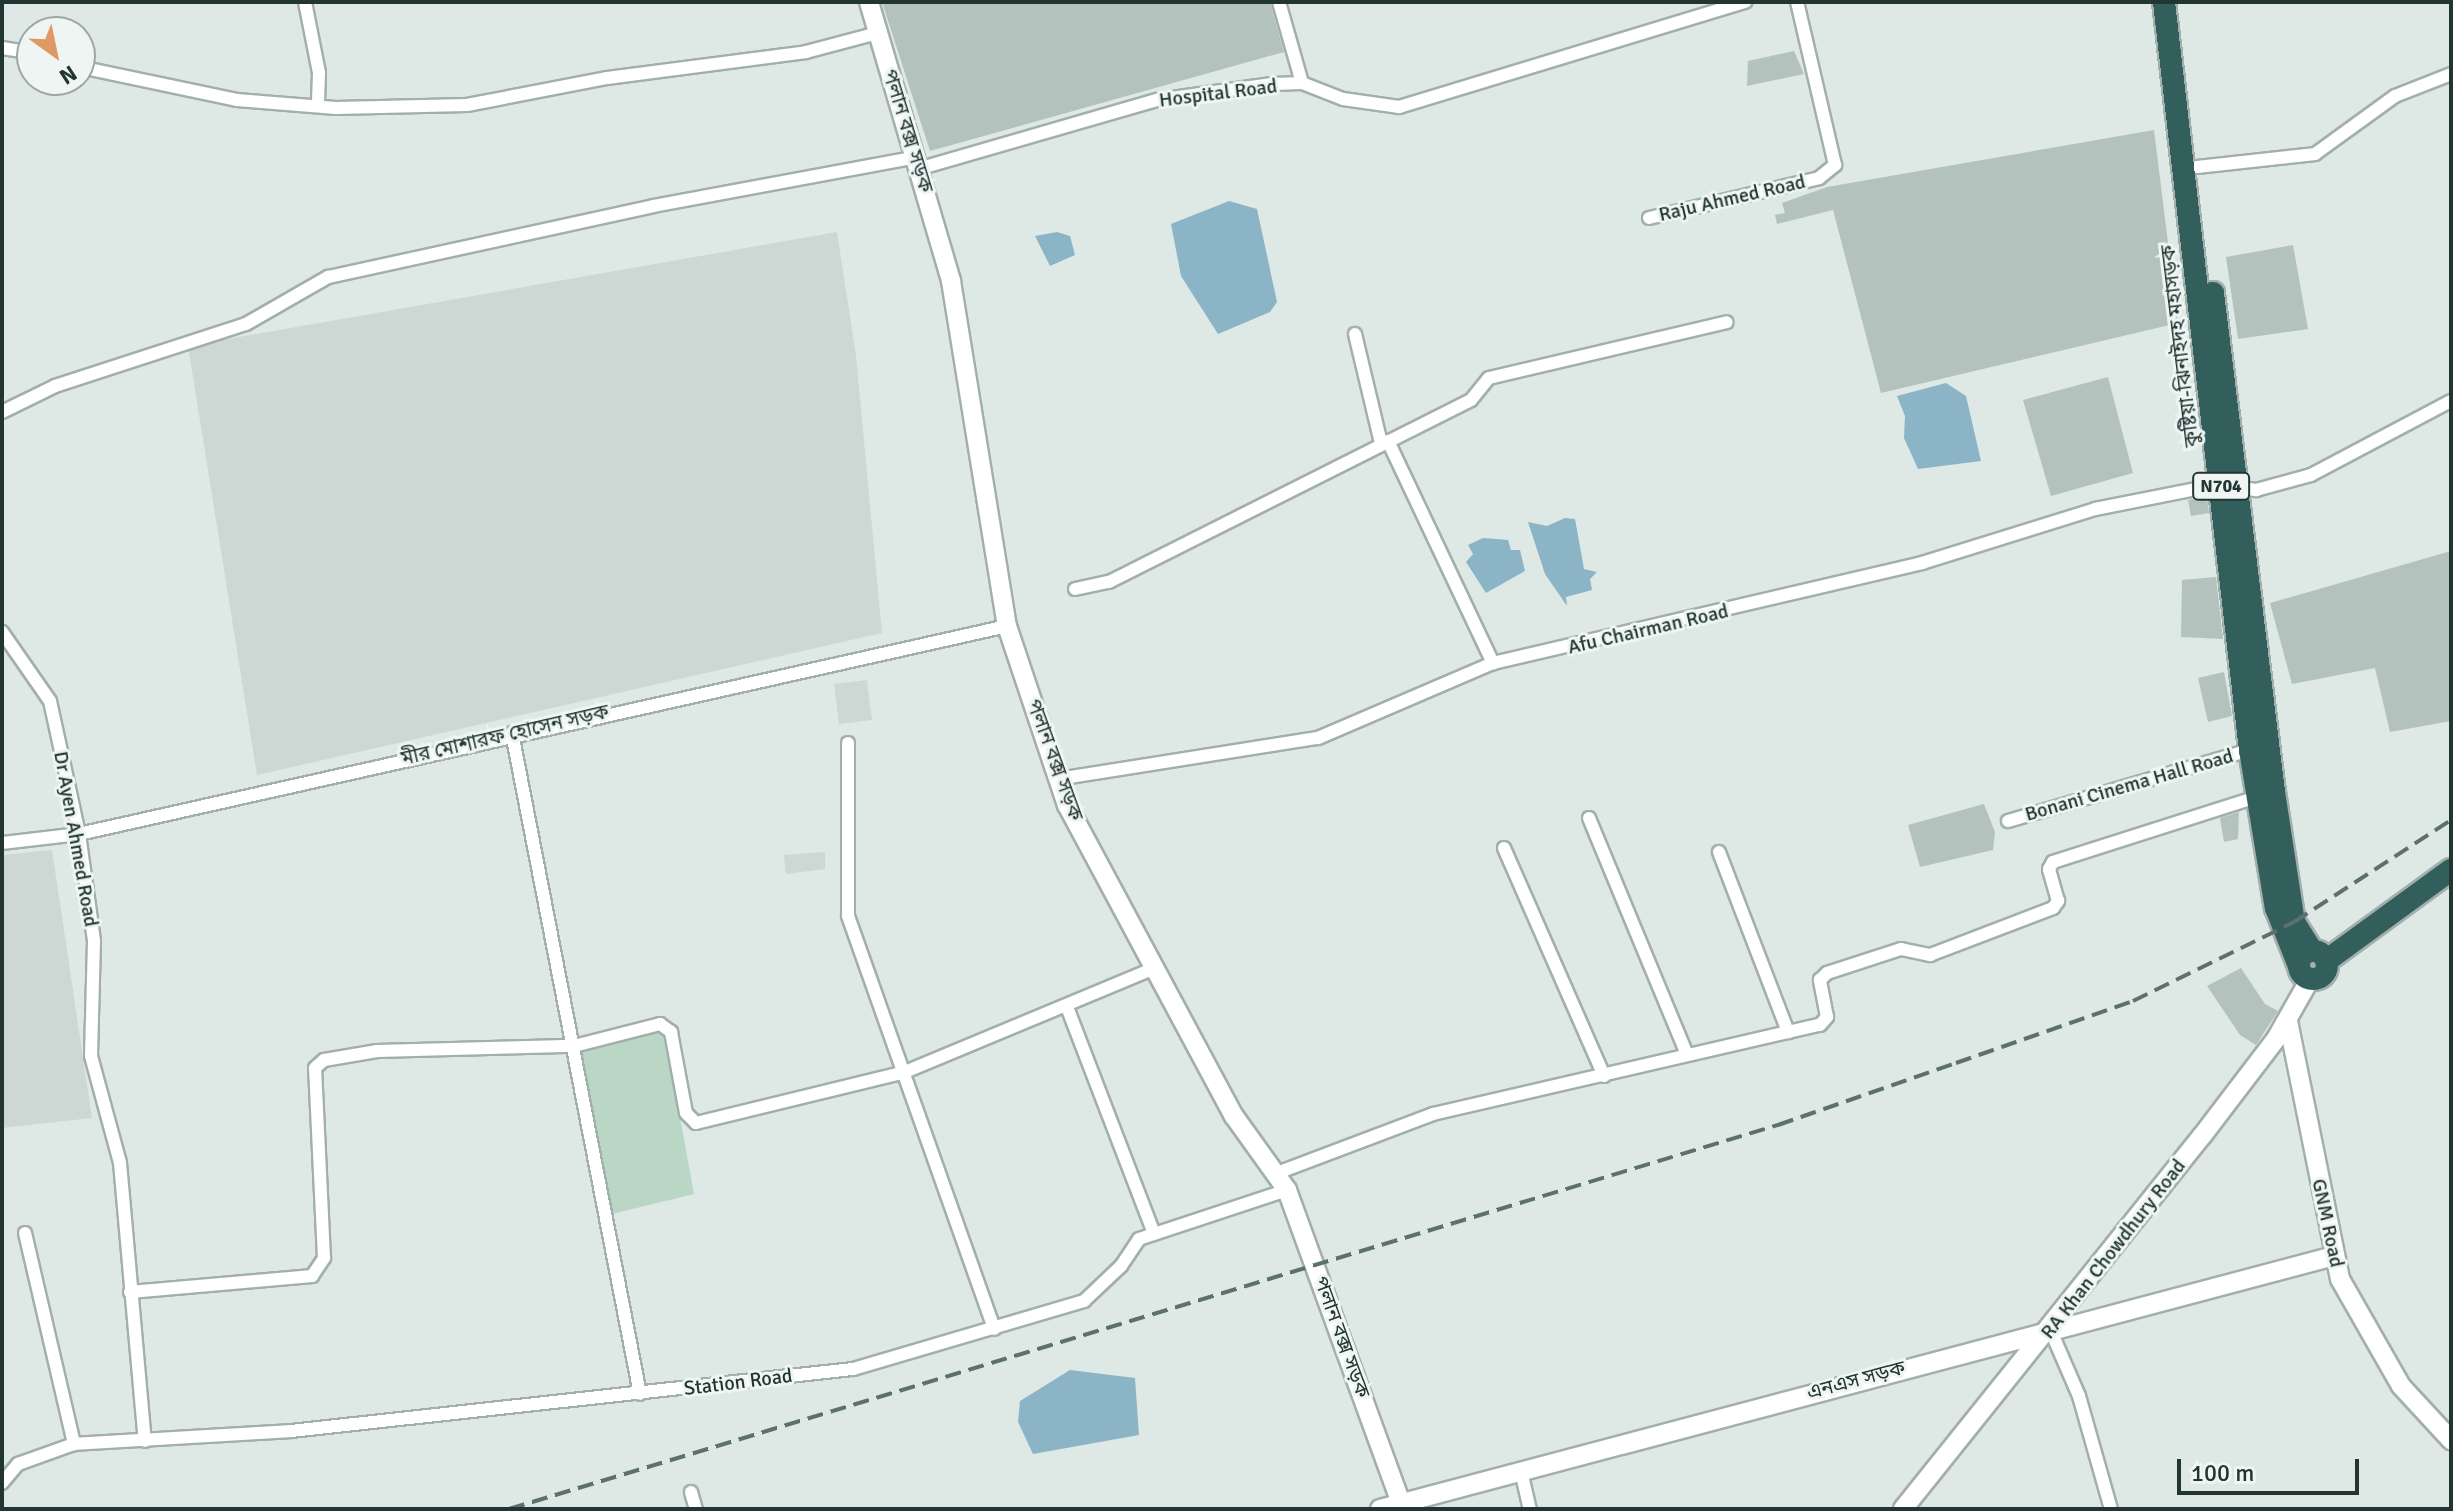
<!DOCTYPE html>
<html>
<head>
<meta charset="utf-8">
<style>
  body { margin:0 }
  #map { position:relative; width:2453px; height:1511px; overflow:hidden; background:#dee8e5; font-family:Signika,"Noto Sans Bengali",sans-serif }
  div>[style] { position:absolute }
  .built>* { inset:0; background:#cdd7d4 }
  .green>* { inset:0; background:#bad7c6 }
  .water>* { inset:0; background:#8cb4c7 }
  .building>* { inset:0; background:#b4c2be }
  .roads { filter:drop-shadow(2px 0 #a2afac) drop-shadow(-2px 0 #a2afac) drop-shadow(0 2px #a2afac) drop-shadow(0 -2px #a2afac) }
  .street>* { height:12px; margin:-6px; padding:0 6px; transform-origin:6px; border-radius:6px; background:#fff }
  .secondary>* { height:18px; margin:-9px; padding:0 9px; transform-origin:9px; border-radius:9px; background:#fff }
  .highway>* { height:22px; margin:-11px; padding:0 11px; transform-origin:11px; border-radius:11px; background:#325e5c }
  .highway>.ring { margin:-11px; padding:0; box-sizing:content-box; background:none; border:22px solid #325e5c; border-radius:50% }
  .rail>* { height:4px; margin-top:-2px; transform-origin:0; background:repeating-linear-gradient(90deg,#5c716f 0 16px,transparent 0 24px) }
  span { translate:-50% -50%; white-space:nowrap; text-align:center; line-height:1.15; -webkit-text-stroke:6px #eef5f3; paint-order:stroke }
  .shield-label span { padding:2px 6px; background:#eef5f3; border:2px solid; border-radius:6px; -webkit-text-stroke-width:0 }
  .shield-label { font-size:18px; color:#223533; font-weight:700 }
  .street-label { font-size:20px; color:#223533 }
  .frame { position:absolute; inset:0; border:4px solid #223533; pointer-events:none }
  .north { position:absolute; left:16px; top:16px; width:80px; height:80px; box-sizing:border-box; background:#eef5f3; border:2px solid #9ca8a6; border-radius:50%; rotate:147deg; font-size:22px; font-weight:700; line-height:32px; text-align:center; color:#223533 }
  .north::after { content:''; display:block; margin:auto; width:28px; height:36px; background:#e09864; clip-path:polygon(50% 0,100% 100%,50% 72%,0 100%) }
  .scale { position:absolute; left:2177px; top:1459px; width:182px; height:36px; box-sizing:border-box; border:4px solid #223533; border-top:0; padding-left:10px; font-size:24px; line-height:28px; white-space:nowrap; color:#223533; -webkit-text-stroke:6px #eef5f3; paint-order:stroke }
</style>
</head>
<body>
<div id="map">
  <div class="built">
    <i style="clip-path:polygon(837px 232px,856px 356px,882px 633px,257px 775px,188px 346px)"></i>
    <i style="clip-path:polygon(867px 680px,872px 720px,839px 724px,834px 684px)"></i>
    <i style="clip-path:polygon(52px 850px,92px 1118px,2px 1128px,2px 855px)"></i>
    <i style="clip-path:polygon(825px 852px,825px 869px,786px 874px,784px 855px)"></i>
  </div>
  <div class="green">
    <i style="clip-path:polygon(664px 1030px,694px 1194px,612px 1214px,581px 1047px)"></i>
  </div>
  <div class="water">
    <i style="clip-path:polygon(1229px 201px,1257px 209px,1277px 302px,1270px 312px,1218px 334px,1181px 276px,1171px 224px)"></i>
    <i style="clip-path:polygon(1057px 232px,1070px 236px,1075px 255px,1050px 266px,1035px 236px)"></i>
    <i style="clip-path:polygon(1946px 383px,1966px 396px,1981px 461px,1918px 469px,1904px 438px,1905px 416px,1897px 396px)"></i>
    <i style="clip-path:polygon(1565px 518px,1575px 519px,1584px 569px,1597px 572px,1590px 579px,1592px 590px,1566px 597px,1567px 606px,1545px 574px,1528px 522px,1547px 526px)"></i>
    <i style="clip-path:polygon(1483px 538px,1508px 540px,1511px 550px,1520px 550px,1525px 571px,1486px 593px,1466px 562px,1473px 554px,1468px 545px)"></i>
    <i style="clip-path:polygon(1070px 1370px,1135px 1378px,1139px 1435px,1033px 1454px,1018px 1422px,1020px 1401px)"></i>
  </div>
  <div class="building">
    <i style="clip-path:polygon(882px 2px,1270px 2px,1284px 52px,930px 151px)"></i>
    <i style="clip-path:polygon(1794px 51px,1804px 74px,1747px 86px,1748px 61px)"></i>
    <i style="clip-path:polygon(2154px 130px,2178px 323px,1881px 393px,1833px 210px,1777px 224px,1775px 215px,1785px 213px,1782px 203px,1827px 187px)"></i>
    <i style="clip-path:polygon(2293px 245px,2308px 329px,2238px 339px,2226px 257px)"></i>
    <i style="clip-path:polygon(2108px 377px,2133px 473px,2051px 496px,2023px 400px)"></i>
    <i style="clip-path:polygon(2207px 496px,2209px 513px,2191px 516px,2188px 500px)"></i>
    <i style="clip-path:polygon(2451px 551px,2451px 721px,2390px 732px,2375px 668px,2292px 684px,2270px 603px)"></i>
    <i style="clip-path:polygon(2216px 577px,2223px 639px,2181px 637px,2182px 580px)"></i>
    <i style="clip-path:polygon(2224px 672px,2232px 716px,2208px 722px,2198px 678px)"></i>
    <i style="clip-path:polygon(1984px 804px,1995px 832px,1993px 850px,1920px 867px,1908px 825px)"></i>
    <i style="clip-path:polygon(2239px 812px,2238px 839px,2224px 842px,2220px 818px)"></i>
    <i style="clip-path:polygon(2241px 968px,2265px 1004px,2278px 1011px,2256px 1045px,2240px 1035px,2207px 986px)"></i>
  </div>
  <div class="roads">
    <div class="street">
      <i style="left:305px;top:2px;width:72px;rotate:78.8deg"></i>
      <i style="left:319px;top:73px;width:33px;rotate:92deg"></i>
      <i style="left:1279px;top:2px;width:84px;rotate:74.1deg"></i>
      <i style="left:2px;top:48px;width:30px;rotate:9deg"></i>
      <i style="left:80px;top:67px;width:160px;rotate:11.9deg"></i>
      <i style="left:237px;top:100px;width:99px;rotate:4.6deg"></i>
      <i style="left:336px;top:108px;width:131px;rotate:-1.3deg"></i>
      <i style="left:467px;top:105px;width:143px;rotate:-10.9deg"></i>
      <i style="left:607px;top:78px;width:201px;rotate:-7.4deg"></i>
      <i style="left:806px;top:52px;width:74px;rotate:-14.8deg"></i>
      <i style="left:2197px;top:167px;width:119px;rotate:-6.3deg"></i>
      <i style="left:2315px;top:154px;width:99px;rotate:-35.9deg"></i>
      <i style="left:2395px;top:96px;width:60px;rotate:-21.4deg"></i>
      <i style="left:921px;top:168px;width:246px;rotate:-16.1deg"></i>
      <i style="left:1157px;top:100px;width:116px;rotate:-7.9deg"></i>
      <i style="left:1272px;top:84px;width:30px;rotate:-2deg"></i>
      <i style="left:1302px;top:83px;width:44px;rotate:21.3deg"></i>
      <i style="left:1343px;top:99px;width:57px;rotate:8.1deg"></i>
      <i style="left:1399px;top:107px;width:362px;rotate:-16.9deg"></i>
      <i style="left:1649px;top:218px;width:175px;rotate:-13.2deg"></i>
      <i style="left:1819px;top:178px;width:21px;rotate:-39deg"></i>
      <i style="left:1835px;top:165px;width:167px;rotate:-103.1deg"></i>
      <i style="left:1355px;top:334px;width:112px;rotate:76.6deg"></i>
      <i style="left:2px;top:412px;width:59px;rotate:-26.1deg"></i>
      <i style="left:55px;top:386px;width:201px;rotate:-18deg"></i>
      <i style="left:246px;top:324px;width:95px;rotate:-29.8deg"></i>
      <i style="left:328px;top:277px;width:333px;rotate:-12.3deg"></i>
      <i style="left:653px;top:206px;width:269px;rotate:-10.5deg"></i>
      <i style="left:1388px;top:441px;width:246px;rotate:64.7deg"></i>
      <i style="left:1075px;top:589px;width:35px;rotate:-12deg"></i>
      <i style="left:1109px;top:582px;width:405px;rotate:-26.7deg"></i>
      <i style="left:1471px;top:400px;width:28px;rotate:-51deg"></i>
      <i style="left:1489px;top:378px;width:244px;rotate:-13.2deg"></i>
      <i style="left:2px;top:632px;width:84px;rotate:55.2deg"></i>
      <i style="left:50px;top:701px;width:136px;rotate:77.7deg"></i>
      <i style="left:79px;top:834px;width:108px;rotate:82deg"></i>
      <i style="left:94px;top:941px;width:115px;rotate:91.5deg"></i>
      <i style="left:91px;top:1056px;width:111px;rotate:74.8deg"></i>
      <i style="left:120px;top:1163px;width:279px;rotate:84.9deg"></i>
      <i style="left:512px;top:733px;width:673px;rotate:79.04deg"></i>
      <i style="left:848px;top:743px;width:173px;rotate:90deg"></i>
      <i style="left:848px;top:916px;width:438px;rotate:70.5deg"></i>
      <i style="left:1058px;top:779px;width:263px;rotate:-9deg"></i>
      <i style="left:1318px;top:738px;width:190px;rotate:-23.2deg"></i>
      <i style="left:1493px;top:663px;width:441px;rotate:-13.1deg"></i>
      <i style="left:1922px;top:563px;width:181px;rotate:-17.3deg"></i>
      <i style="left:2095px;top:509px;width:128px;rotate:-11.2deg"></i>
      <i style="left:2221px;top:484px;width:36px;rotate:10deg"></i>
      <i style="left:2256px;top:490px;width:57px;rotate:-15.3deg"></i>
      <i style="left:2311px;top:475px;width:158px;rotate:-27.9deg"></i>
      <i style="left:1589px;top:818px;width:256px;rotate:67.5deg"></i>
      <i style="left:2008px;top:821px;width:252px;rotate:-16.4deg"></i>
      <i style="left:2px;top:843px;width:78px;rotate:-6.7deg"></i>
      <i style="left:79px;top:834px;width:951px;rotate:-12.63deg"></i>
      <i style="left:1504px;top:848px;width:249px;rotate:66.3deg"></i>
      <i style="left:1719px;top:852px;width:193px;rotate:69deg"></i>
      <i style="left:1067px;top:1007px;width:243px;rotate:69deg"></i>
      <i style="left:1277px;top:1173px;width:167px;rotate:-20.7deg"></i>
      <i style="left:1433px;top:1114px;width:397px;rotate:-13deg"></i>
      <i style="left:1820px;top:1025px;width:11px;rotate:-49deg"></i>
      <i style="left:1827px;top:1017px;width:38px;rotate:-101deg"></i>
      <i style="left:1820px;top:980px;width:10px;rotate:-45deg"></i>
      <i style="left:1827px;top:973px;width:78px;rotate:-18deg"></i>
      <i style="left:1901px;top:949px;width:30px;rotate:12deg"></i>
      <i style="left:1930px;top:955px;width:132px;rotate:-20.9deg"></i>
      <i style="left:2053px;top:908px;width:9px;rotate:-54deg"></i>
      <i style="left:2058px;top:901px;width:33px;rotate:-106deg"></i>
      <i style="left:2049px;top:869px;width:8px;rotate:-60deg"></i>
      <i style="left:2053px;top:862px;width:214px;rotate:-17.7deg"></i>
      <i style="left:25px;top:1233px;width:217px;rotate:76.9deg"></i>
      <i style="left:130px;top:1292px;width:183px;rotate:-5deg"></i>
      <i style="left:312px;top:1276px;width:22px;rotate:-56deg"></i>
      <i style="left:324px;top:1258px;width:190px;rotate:-92.7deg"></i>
      <i style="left:315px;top:1068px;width:12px;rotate:-42deg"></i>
      <i style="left:324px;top:1060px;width:54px;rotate:-9.6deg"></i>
      <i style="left:377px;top:1051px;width:197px;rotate:-1.5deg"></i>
      <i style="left:574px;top:1046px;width:89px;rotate:-14.3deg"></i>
      <i style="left:660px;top:1024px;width:14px;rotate:36deg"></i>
      <i style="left:671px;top:1032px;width:82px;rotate:79.5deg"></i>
      <i style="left:686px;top:1113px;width:14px;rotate:45deg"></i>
      <i style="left:696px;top:1123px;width:215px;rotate:-13.7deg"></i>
      <i style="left:905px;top:1072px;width:271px;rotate:-22.6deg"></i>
      <i style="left:2050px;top:1329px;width:73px;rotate:66.6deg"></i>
      <i style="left:2079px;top:1396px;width:117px;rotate:74.2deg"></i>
      <i style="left:1521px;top:1471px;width:39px;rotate:77deg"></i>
      <i style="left:2px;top:1483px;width:25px;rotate:-50deg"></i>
      <i style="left:18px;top:1464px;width:59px;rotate:-19.7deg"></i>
      <i style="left:74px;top:1444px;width:217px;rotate:-3.4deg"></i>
      <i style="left:291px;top:1431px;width:565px;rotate:-6.3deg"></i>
      <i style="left:853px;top:1369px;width:241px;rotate:-16.4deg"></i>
      <i style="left:1084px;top:1301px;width:51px;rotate:-43.4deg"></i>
      <i style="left:1121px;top:1266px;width:32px;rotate:-56deg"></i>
      <i style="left:1139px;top:1239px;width:156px;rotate:-18.3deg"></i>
      <i style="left:691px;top:1492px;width:18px;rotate:74deg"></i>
    </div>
    <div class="secondary">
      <i style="left:869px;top:2px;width:291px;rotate:73.6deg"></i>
      <i style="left:951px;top:281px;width:350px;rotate:80.8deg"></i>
      <i style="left:1007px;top:626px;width:189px;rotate:71.5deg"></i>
      <i style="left:1067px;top:805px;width:353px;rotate:61.8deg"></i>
      <i style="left:1234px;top:1116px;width:91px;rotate:54.4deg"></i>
      <i style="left:1287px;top:1190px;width:339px;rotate:70deg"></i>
      <i style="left:2288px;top:1021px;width:263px;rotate:78.6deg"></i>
      <i style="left:2340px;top:1279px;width:123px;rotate:60.3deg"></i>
      <i style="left:2401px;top:1386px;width:74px;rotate:47.2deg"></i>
      <i style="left:1380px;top:1509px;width:987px;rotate:-14.85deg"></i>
      <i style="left:1903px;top:1509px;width:478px;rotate:-51.3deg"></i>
      <i style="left:2202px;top:1136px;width:122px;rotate:-52.7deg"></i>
      <i style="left:2276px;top:1039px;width:69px;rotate:-60.5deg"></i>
    </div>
    <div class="highway">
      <i style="left:2164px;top:2px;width:753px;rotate:83.44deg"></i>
      <i style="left:2250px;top:750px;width:160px;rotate:80.7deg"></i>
      <i style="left:2276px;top:908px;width:62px;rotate:68.4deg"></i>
      <i style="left:2213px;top:293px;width:503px;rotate:83.03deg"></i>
      <i style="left:2274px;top:792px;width:132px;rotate:81.3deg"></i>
      <i style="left:2294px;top:922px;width:34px;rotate:58deg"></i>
      <i class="ring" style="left:2299px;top:951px;width:6px;height:6px"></i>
      <i style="left:2326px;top:961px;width:155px;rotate:-36.1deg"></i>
    </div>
  </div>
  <div class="rail">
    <i style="left:509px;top:1509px;width:1326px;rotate:-16.84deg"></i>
    <i style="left:1778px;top:1125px;width:188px;rotate:-19.2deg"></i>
    <i style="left:1956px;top:1063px;width:188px;rotate:-19.3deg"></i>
    <i style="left:2133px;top:1001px;width:179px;rotate:-26.1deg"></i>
    <i style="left:2294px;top:922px;width:187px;rotate:-33deg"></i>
  </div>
  <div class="shield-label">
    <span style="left:2221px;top:486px">N704</span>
  </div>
  <div class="street-label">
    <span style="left:1218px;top:93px;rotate:-7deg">Hospital Road</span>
    <span style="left:908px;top:131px;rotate:73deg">পলান বক্স সড়ক</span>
    <span style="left:1732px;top:198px;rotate:-13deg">Raju Ahmed Road</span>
    <span style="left:2180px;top:346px;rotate:-97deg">কুষ্টিয়া-ঝিনাইদহ মহাসড়ক</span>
    <span style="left:1648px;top:629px;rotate:-13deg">Afu Chairman Road</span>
    <span style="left:505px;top:735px;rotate:-13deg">মীর মোশারফ হোসেন সড়ক</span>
    <span style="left:1055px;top:760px;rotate:70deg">পলান বক্স সড়ক</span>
    <span style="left:2129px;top:785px;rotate:-16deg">Bonani Cinema Hall Road</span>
    <span style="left:76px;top:839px;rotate:80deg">Dr Ayen Ahmed Road</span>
    <span style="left:2328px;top:1223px;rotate:78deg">GNM Road</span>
    <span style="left:2113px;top:1249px;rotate:-52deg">RA Khan Chowdhury Road</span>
    <span style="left:1342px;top:1337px;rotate:70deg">পলান বক্স সড়ক</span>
    <span style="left:1856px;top:1380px;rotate:-15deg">এনএস সড়ক</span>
    <span style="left:738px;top:1382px;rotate:-7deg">Station Road</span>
  </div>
  <div class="frame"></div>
  <div class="north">N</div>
  <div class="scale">100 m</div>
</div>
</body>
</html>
